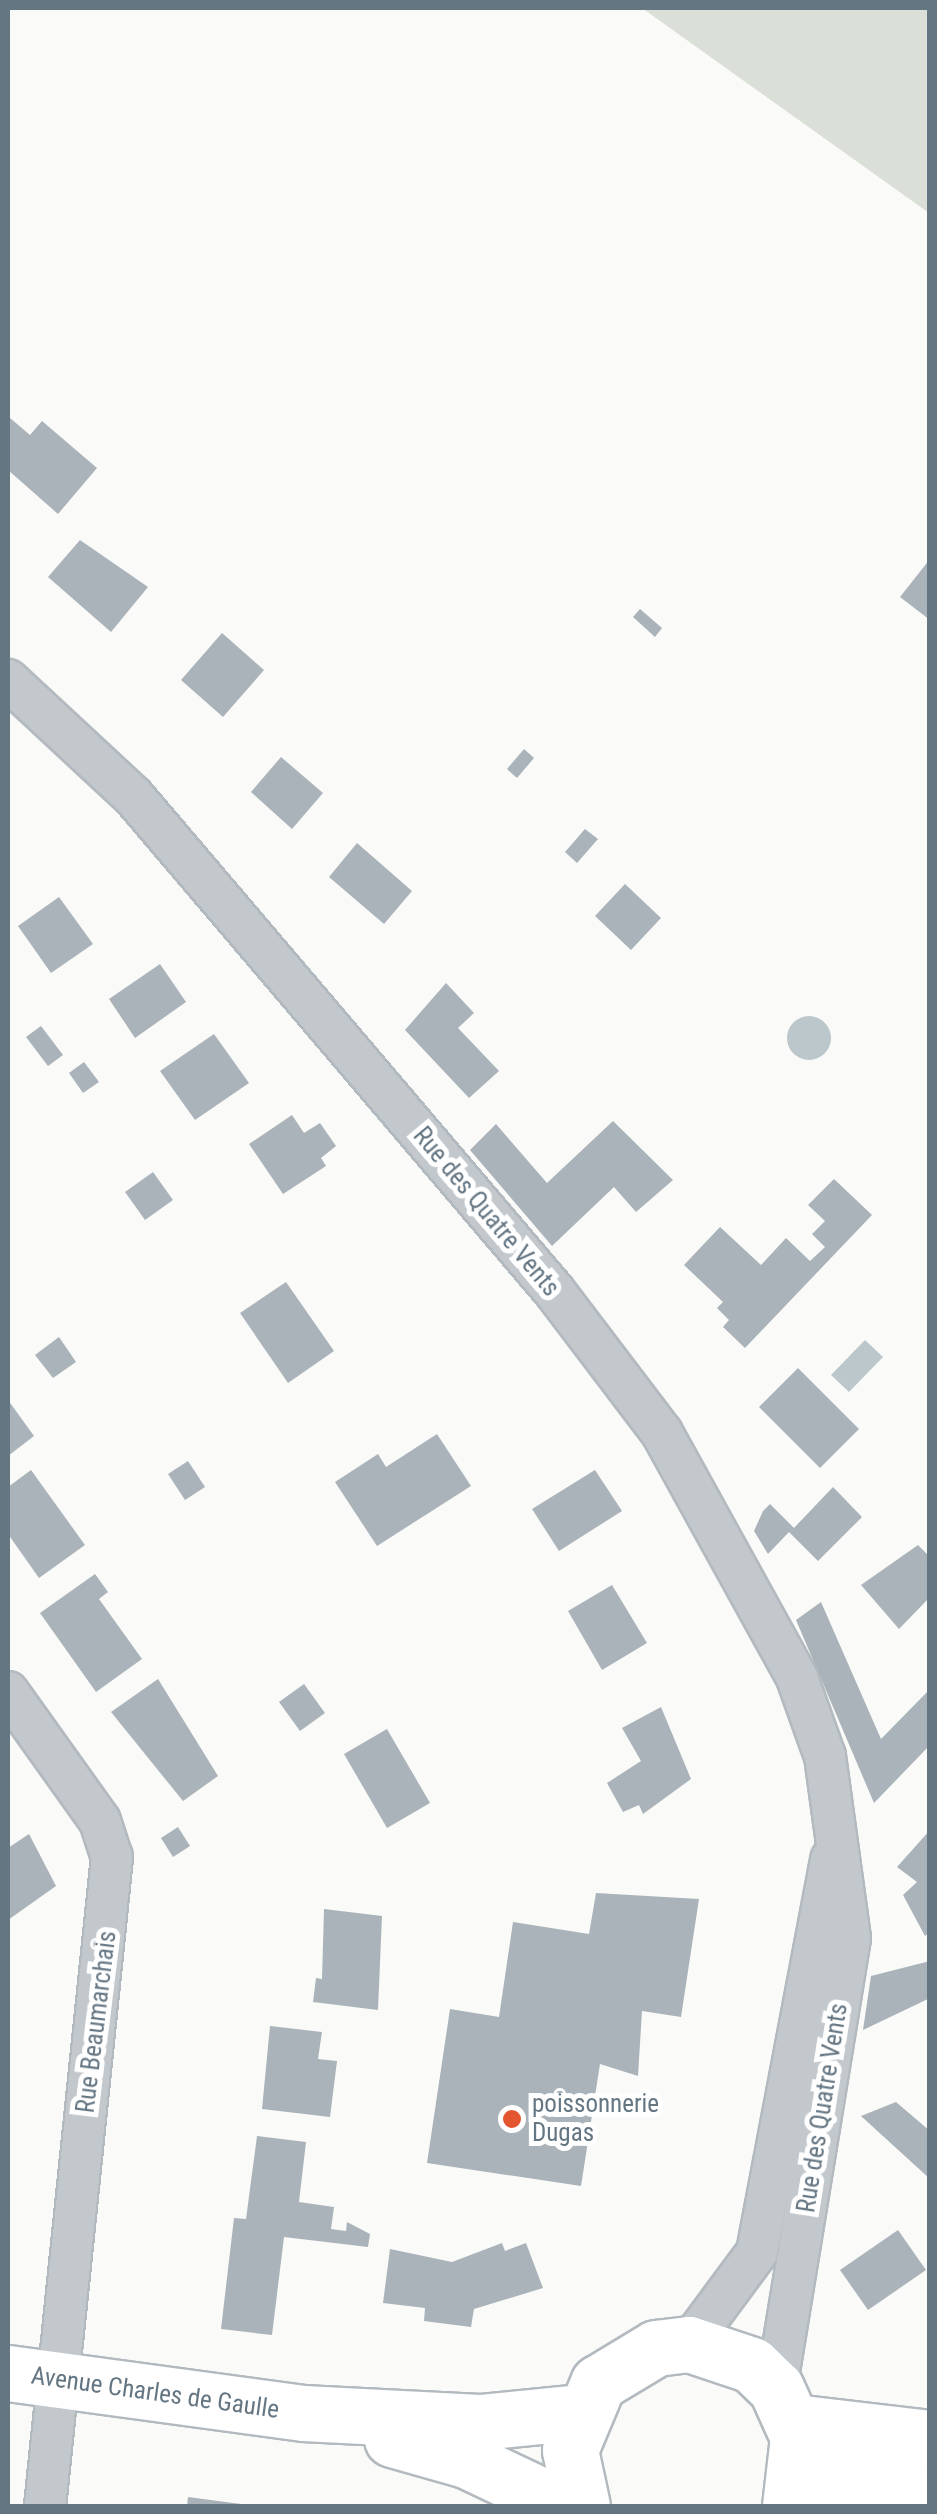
<!DOCTYPE html>
<html>
<head>
<meta charset="utf-8">
<style>
  body { margin:0 }
  #map { position:relative; width:937px; height:2514px; overflow:hidden; background:#fafaf8; font-family:"Roboto Condensed",sans-serif }
  div>[style] { position:absolute }
  .green>* { inset:0; background:#dadfd7 }
  .water>* { inset:0; background:#bbc7cb }
  .round { border-radius:50% }
  .building>* { inset:0; background:#aab3b9 }
  .roads { filter:drop-shadow(2px 0 #b3babf) drop-shadow(-2px 0 #b3babf) drop-shadow(0 2px #b3babf) drop-shadow(0 -2px #b3babf) }
  .street>* { height:40px; margin:-20px; padding:0 20px; transform-origin:20px; border-radius:20px; background:#c3c8cc }
  .secondary>* { height:55px; margin:-27.5px; padding:0 27.5px; transform-origin:27.5px; border-radius:27.5px; background:#fff }
  .highway>* { height:55px; margin:-27.5px; padding:0 27.5px; transform-origin:27.5px; border-radius:27.5px; background:#fff }
  .dots>* { width:28px; height:28px; translate:-50% -50%; box-sizing:border-box; border:5px solid #fff; border-radius:50% }
  span { translate:-50% -50%; white-space:nowrap; text-align:center; line-height:1.15; -webkit-text-stroke:10px #fff; paint-order:stroke }
  .street-label { font-size:25px; color:#657683 }
  .poi-label { font-size:25px; color:#657683 }
  .left { translate:0 -50%; text-align:left }
  .frame { position:absolute; inset:0; border:10px solid #657683; pointer-events:none }
</style>
</head>
<body>
<div id="map">
  <div class="green">
    <i style="clip-path:polygon(642px 8px,929px 8px,929px 213px)"></i>
  </div>
  <div class="water">
    <i class="round" style="left:787px;top:1016px;width:44px;height:44px"></i>
    <i style="clip-path:polygon(865px 1340px,883px 1357px,849px 1392px,831px 1375px)"></i>
  </div>
  <div class="building">
    <i style="clip-path:polygon(10px 418px,30px 435px,42px 421px,97px 468px,58px 514px,8px 470px)"></i>
    <i style="clip-path:polygon(80px 540px,148px 587px,111px 632px,48px 577px)"></i>
    <i style="clip-path:polygon(930px 559px,930px 620px,900px 597px)"></i>
    <i style="clip-path:polygon(640px 609px,662px 628px,655px 637px,633px 617px)"></i>
    <i style="clip-path:polygon(222px 633px,264px 670px,223px 717px,181px 680px)"></i>
    <i style="clip-path:polygon(524px 749px,534px 758px,517px 778px,507px 769px)"></i>
    <i style="clip-path:polygon(281px 757px,323px 793px,292px 829px,251px 792px)"></i>
    <i style="clip-path:polygon(585px 829px,598px 839px,577px 863px,565px 852px)"></i>
    <i style="clip-path:polygon(357px 843px,412px 891px,384px 924px,329px 877px)"></i>
    <i style="clip-path:polygon(625px 884px,661px 918px,631px 950px,595px 916px)"></i>
    <i style="clip-path:polygon(59px 897px,93px 944px,51px 973px,18px 926px)"></i>
    <i style="clip-path:polygon(160px 964px,186px 1002px,135px 1038px,109px 999px)"></i>
    <i style="clip-path:polygon(446px 983px,474px 1013px,458px 1028px,499px 1071px,469px 1098px,405px 1030px)"></i>
    <i style="clip-path:polygon(41px 1026px,63px 1055px,48px 1066px,26px 1037px)"></i>
    <i style="clip-path:polygon(214px 1034px,249px 1083px,195px 1120px,160px 1071px)"></i>
    <i style="clip-path:polygon(84px 1062px,99px 1082px,83px 1093px,69px 1073px)"></i>
    <i style="clip-path:polygon(292px 1115px,304px 1133px,320px 1123px,336px 1146px,321px 1158px,326px 1166px,283px 1194px,249px 1144px)"></i>
    <i style="clip-path:polygon(613px 1121px,673px 1180px,636px 1212px,614px 1187px,552px 1246px,470px 1150px,496px 1124px,547px 1183px)"></i>
    <i style="clip-path:polygon(153px 1172px,173px 1200px,145px 1220px,125px 1192px)"></i>
    <i style="clip-path:polygon(834px 1179px,872px 1215px,745px 1348px,723px 1327px,729px 1320px,717px 1308px,723px 1302px,684px 1265px,720px 1227px,761px 1265px,786px 1238px,810px 1261px,825px 1247px,812px 1234px,825px 1221px,808px 1205px)"></i>
    <i style="clip-path:polygon(286px 1282px,334px 1351px,288px 1383px,240px 1313px)"></i>
    <i style="clip-path:polygon(59px 1337px,76px 1362px,53px 1378px,35px 1355px)"></i>
    <i style="clip-path:polygon(798px 1368px,859px 1429px,820px 1468px,759px 1407px)"></i>
    <i style="clip-path:polygon(8px 1400px,34px 1436px,8px 1456px)"></i>
    <i style="clip-path:polygon(437px 1434px,471px 1486px,377px 1546px,335px 1482px,378px 1454px,386px 1467px)"></i>
    <i style="clip-path:polygon(188px 1461px,205px 1487px,185px 1500px,168px 1474px)"></i>
    <i style="clip-path:polygon(31px 1470px,85px 1545px,39px 1578px,8px 1534px,8px 1487px)"></i>
    <i style="clip-path:polygon(595px 1470px,622px 1511px,559px 1551px,532px 1509px)"></i>
    <i style="clip-path:polygon(833px 1487px,862px 1517px,818px 1561px,789px 1532px,768px 1554px,754px 1531px,763px 1511px,770px 1504px,794px 1528px)"></i>
    <i style="clip-path:polygon(918px 1545px,930px 1557px,930px 1597px,899px 1629px,861px 1585px)"></i>
    <i style="clip-path:polygon(95px 1574px,108px 1592px,99px 1599px,142px 1659px,96px 1692px,40px 1613px)"></i>
    <i style="clip-path:polygon(612px 1585px,647px 1643px,602px 1670px,568px 1611px)"></i>
    <i style="clip-path:polygon(821px 1602px,881px 1739px,930px 1689px,930px 1745px,874px 1803px,796px 1620px)"></i>
    <i style="clip-path:polygon(158px 1679px,218px 1776px,183px 1801px,111px 1712px)"></i>
    <i style="clip-path:polygon(304px 1684px,325px 1713px,300px 1731px,279px 1702px)"></i>
    <i style="clip-path:polygon(661px 1707px,691px 1779px,643px 1814px,639px 1805px,623px 1812px,607px 1783px,641px 1761px,622px 1728px)"></i>
    <i style="clip-path:polygon(387px 1729px,430px 1803px,387px 1828px,344px 1754px)"></i>
    <i style="clip-path:polygon(178px 1827px,190px 1846px,173px 1857px,161px 1838px)"></i>
    <i style="clip-path:polygon(930px 1830px,930px 1932px,925px 1936px,903px 1895px,917px 1882px,897px 1867px)"></i>
    <i style="clip-path:polygon(29px 1834px,56px 1886px,8px 1920px,8px 1848px)"></i>
    <i style="clip-path:polygon(596px 1893px,699px 1899px,681px 2017px,642px 2011px,638px 2076px,600px 2064px,581px 2186px,427px 2163px,450px 2009px,499px 2017px,513px 1922px,589px 1934px)"></i>
    <i style="clip-path:polygon(324px 1909px,382px 1916px,378px 2010px,313px 2002px,316px 1978px,322px 1979px)"></i>
    <i style="clip-path:polygon(930px 1961px,930px 1998px,863px 2030px,871px 1976px)"></i>
    <i style="clip-path:polygon(270px 2026px,322px 2032px,318px 2059px,337px 2061px,330px 2117px,262px 2109px)"></i>
    <i style="clip-path:polygon(896px 2102px,930px 2131px,930px 2179px,861px 2116px)"></i>
    <i style="clip-path:polygon(257px 2136px,306px 2142px,299px 2202px,334px 2207px,331px 2229px,346px 2231px,347px 2222px,370px 2234px,368px 2247px,284px 2237px,272px 2335px,221px 2329px,234px 2218px,246px 2219px)"></i>
    <i style="clip-path:polygon(898px 2230px,926px 2270px,868px 2310px,840px 2270px)"></i>
    <i style="clip-path:polygon(502px 2243px,505px 2251px,526px 2243px,543px 2288px,474px 2309px,471px 2327px,424px 2321px,425px 2308px,383px 2303px,390px 2249px,452px 2262px)"></i>
    <i style="clip-path:polygon(188px 2497px,241px 2504px,241px 2506px,187px 2506px)"></i>
  </div>
  <div class="roads">
    <div class="street">
      <i style="left:8px;top:680px;width:171px;rotate:42.9deg"></i>
      <i style="left:133px;top:796px;width:651px;rotate:49.61deg"></i>
      <i style="left:555px;top:1292px;width:177px;rotate:52.8deg"></i>
      <i style="left:662px;top:1433px;width:280px;rotate:61.1deg"></i>
      <i style="left:797px;top:1678px;width:83px;rotate:70.3deg"></i>
      <i style="left:825px;top:1756px;width:184px;rotate:82.2deg"></i>
      <i style="left:850px;top:1938px;width:456px;rotate:99.3deg"></i>
      <i style="left:8px;top:1692px;width:158px;rotate:54.5deg"></i>
      <i style="left:100px;top:1821px;width:38px;rotate:72deg"></i>
      <i style="left:112px;top:1857px;width:652px;rotate:95.89deg"></i>
      <i style="left:689px;top:2344px;width:114px;rotate:-53.5deg"></i>
      <i style="left:757px;top:2252px;width:400px;rotate:-79.3deg"></i>
    </div>
    <div class="secondary">
      <i style="left:8px;top:2373px;width:298px;rotate:7.7deg"></i>
      <i style="left:303px;top:2413px;width:177px;rotate:2.9deg"></i>
      <i style="left:480px;top:2422px;width:100px;rotate:-5.7deg"></i>
      <i style="left:392px;top:2439px;width:77px;rotate:15.8deg"></i>
      <i style="left:466px;top:2460px;width:107px;rotate:25.4deg"></i>
      <i style="left:582px;top:2506px;width:57px;rotate:-102.1deg"></i>
      <i style="left:570px;top:2450px;width:73px;rotate:-67.3deg"></i>
      <i style="left:598px;top:2383px;width:68px;rotate:-31.1deg"></i>
      <i style="left:656px;top:2348px;width:33px;rotate:-7deg"></i>
      <i style="left:689px;top:2344px;width:66px;rotate:18.4deg"></i>
      <i style="left:752px;top:2365px;width:33px;rotate:44deg"></i>
      <i style="left:776px;top:2388px;width:54px;rotate:65.8deg"></i>
      <i style="left:798px;top:2437px;width:69px;rotate:96.6deg"></i>
    </div>
    <div class="highway">
      <i style="left:794px;top:2422px;width:137px;rotate:6.7deg"></i>
      <i style="left:799px;top:2476px;width:132px;rotate:7.4deg"></i>
    </div>
  </div>
  <div class="dots">
    <i style="left:512px;top:2119px;background:#e4572e"></i>
  </div>
  <div class="street-label">
    <span style="left:486px;top:1212px;rotate:50deg">Rue des Quatre Vents</span>
    <span style="left:97px;top:2022px;rotate:-83deg">Rue Beaumarchais</span>
    <span style="left:823px;top:2108px;rotate:-81deg">Rue des Quatre Vents</span>
    <span style="left:155px;top:2393px;rotate:8deg">Avenue Charles de Gaulle</span>
  </div>
  <div class="poi-label">
    <span class="left" style="left:532px;top:2119px">poissonnerie<br>Dugas</span>
  </div>
  <div class="frame"></div>
</div>
</body>
</html>
